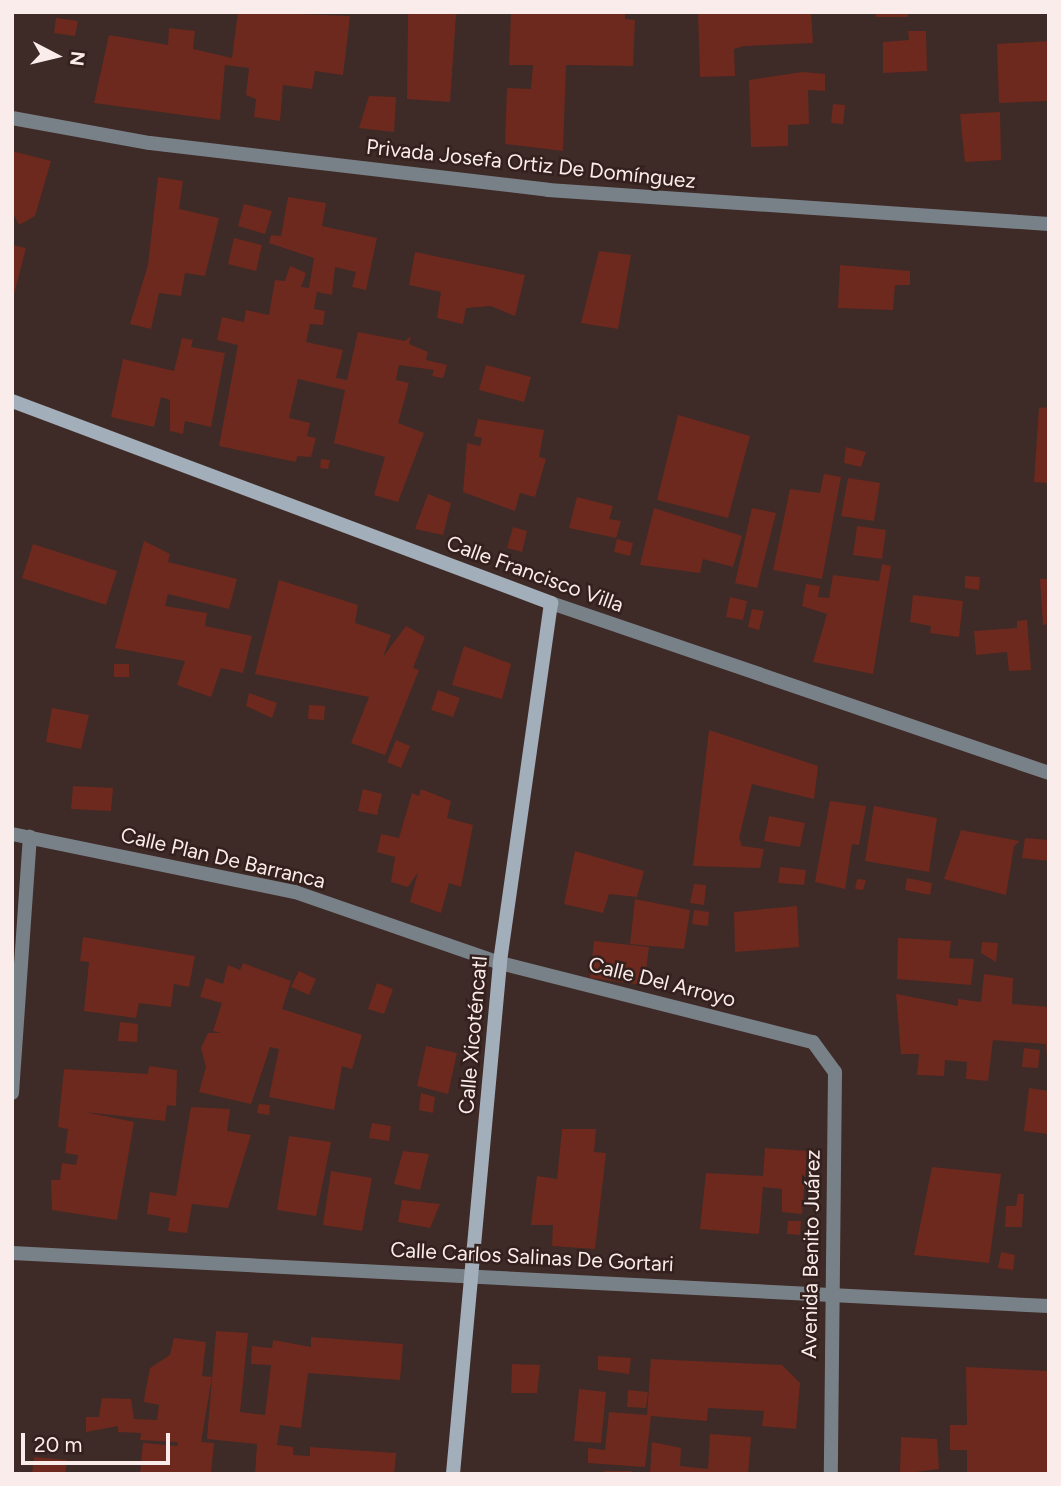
<!DOCTYPE html>
<html>
<head>
<meta charset="utf-8">
<style>
  body { margin:0 }
  #map { position:relative; width:1061px; height:1486px; overflow:hidden; background:#3e2a26; font-family:Figtree,sans-serif }
  div>[style] { position:absolute }
  .building>* { inset:0; background:#6d291e }
  .street>* { height:14px; margin:-7px; padding:0 7px; transform-origin:7px; border-radius:7px; background:#798188 }
  .secondary>* { height:14px; margin:-7px; padding:0 7px; transform-origin:7px; border-radius:7px; background:#a2aeba }
  span { translate:-50% -50%; white-space:nowrap; text-align:center; line-height:1.15; -webkit-text-stroke:5px #34201d; paint-order:stroke }
  .street-label { font-size:21px; color:#faecea }
  .frame { position:absolute; inset:0; border:14px solid #faecea; pointer-events:none }
  .north { position:absolute; left:21px; top:21px; width:70px; height:70px; -webkit-text-stroke:5px #34201d; paint-order:stroke; rotate:97deg; font-size:19px; font-weight:700; line-height:28px; text-align:center; color:#faecea }
  .north::after { content:''; display:block; margin:auto; width:24px; height:32px; background:#faecea; clip-path:polygon(50% 0,100% 100%,50% 72%,0 100%) }
  .scale { position:absolute; left:21px; top:1433px; width:149px; height:32px; box-sizing:border-box; border:4px solid #faecea; border-top:0; padding-left:9px; font-size:21px; line-height:24px; white-space:nowrap; color:#faecea; -webkit-text-stroke:5px #34201d; paint-order:stroke }
</style>
</head>
<body>
<div id="map">
  <div class="building">
    <i style="clip-path:polygon(238px 12px,350px 16px,343px 75px,315px 71px,312px 89px,283px 85px,280px 121px,254px 117px,256px 99px,246px 95px,249px 68px,225px 65px,220px 120px,94px 103px,109px 35px,168px 45px,169px 28px,195px 31px,193px 49px,232px 58px)"></i>
    <i style="clip-path:polygon(408px 12px,462px 12px,456px 15px,450px 102px,407px 99px)"></i>
    <i style="clip-path:polygon(511px 12px,625px 12px,625px 19px,635px 20px,633px 66px,566px 65px,563px 151px,505px 144px,507px 88px,531px 89px,533px 65px,509px 65px)"></i>
    <i style="clip-path:polygon(698px 12px,811px 12px,813px 43px,744px 46px,734px 49px,735px 76px,700px 77px)"></i>
    <i style="clip-path:polygon(876px 12px,908px 12px,908px 17px,876px 17px)"></i>
    <i style="clip-path:polygon(56px 18px,78px 21px,75px 36px,54px 33px)"></i>
    <i style="clip-path:polygon(908px 31px,926px 31px,927px 71px,883px 73px,883px 42px,909px 40px)"></i>
    <i style="clip-path:polygon(1049px 41px,1049px 101px,999px 103px,997px 44px)"></i>
    <i style="clip-path:polygon(803px 72px,825px 74px,825px 91px,808px 90px,809px 124px,788px 125px,788px 146px,751px 147px,749px 80px)"></i>
    <i style="clip-path:polygon(369px 96px,396px 97px,394px 132px,359px 128px)"></i>
    <i style="clip-path:polygon(833px 104px,845px 105px,843px 124px,831px 123px)"></i>
    <i style="clip-path:polygon(1000px 112px,1001px 160px,965px 162px,960px 114px)"></i>
    <i style="clip-path:polygon(12px 151px,51px 161px,35px 216px,19px 225px,12px 211px)"></i>
    <i style="clip-path:polygon(158px 177px,183px 181px,179px 209px,219px 218px,205px 276px,185px 273px,181px 296px,159px 293px,151px 329px,130px 324px,148px 265px)"></i>
    <i style="clip-path:polygon(288px 197px,326px 203px,322px 226px,377px 238px,366px 290px,352px 287px,356px 272px,335px 267px,332px 295px,317px 292px,314px 309px,325px 311px,323px 325px,310px 324px,306px 342px,343px 350px,336px 378px,347px 380px,358px 332px,405px 341px,411px 336px,409px 344px,428px 352px,426px 360px,447px 365px,443px 378px,432px 376px,434px 370px,399px 365px,396px 380px,409px 383px,398px 423px,424px 433px,398px 502px,374px 495px,385px 457px,334px 443px,345px 390px,298px 379px,289px 418px,310px 423px,307px 436px,316px 438px,311px 457px,297px 456px,296px 462px,219px 446px,238px 345px,217px 340px,222px 317px,244px 322px,246px 310px,269px 315px,275px 280px,285px 281px,290px 266px,306px 273px,301px 287px,309px 288px,314px 258px,269px 243px,271px 235px,281px 236px)"></i>
    <i style="clip-path:polygon(244px 204px,272px 211px,265px 234px,238px 226px)"></i>
    <i style="clip-path:polygon(234px 238px,262px 245px,256px 271px,228px 264px)"></i>
    <i style="clip-path:polygon(12px 245px,26px 248px,13px 298px,12px 298px)"></i>
    <i style="clip-path:polygon(599px 251px,631px 255px,618px 329px,581px 323px)"></i>
    <i style="clip-path:polygon(415px 252px,525px 275px,515px 316px,491px 306px,466px 308px,463px 324px,437px 318px,441px 292px,409px 285px)"></i>
    <i style="clip-path:polygon(840px 265px,910px 271px,910px 285px,895px 285px,893px 310px,838px 308px)"></i>
    <i style="clip-path:polygon(182px 338px,193px 340px,191px 347px,225px 353px,211px 427px,185px 421px,183px 434px,170px 431px,170px 400px,161px 397px,154px 427px,111px 417px,123px 359px,174px 371px)"></i>
    <i style="clip-path:polygon(486px 365px,531px 377px,524px 402px,479px 390px)"></i>
    <i style="clip-path:polygon(1049px 407px,1049px 483px,1034px 482px,1039px 408px)"></i>
    <i style="clip-path:polygon(678px 415px,750px 436px,728px 518px,657px 500px)"></i>
    <i style="clip-path:polygon(478px 419px,544px 430px,539px 457px,546px 459px,535px 497px,520px 493px,515px 511px,463px 492px,467px 443px,480px 446px,482px 438px,474px 436px)"></i>
    <i style="clip-path:polygon(846px 447px,866px 452px,861px 467px,844px 463px)"></i>
    <i style="clip-path:polygon(321px 459px,330px 460px,328px 469px,320px 468px)"></i>
    <i style="clip-path:polygon(824px 474px,841px 477px,822px 579px,773px 570px,790px 489px,820px 493px)"></i>
    <i style="clip-path:polygon(848px 478px,880px 483px,874px 521px,841px 516px)"></i>
    <i style="clip-path:polygon(428px 494px,451px 503px,443px 535px,415px 529px)"></i>
    <i style="clip-path:polygon(577px 497px,613px 506px,609px 519px,621px 521px,616px 538px,569px 528px)"></i>
    <i style="clip-path:polygon(654px 508px,742px 536px,733px 567px,703px 559px,700px 573px,640px 565px)"></i>
    <i style="clip-path:polygon(752px 508px,776px 513px,757px 588px,735px 583px)"></i>
    <i style="clip-path:polygon(857px 526px,886px 530px,882px 559px,853px 555px)"></i>
    <i style="clip-path:polygon(513px 527px,527px 531px,522px 552px,507px 548px)"></i>
    <i style="clip-path:polygon(617px 539px,633px 543px,630px 556px,614px 552px)"></i>
    <i style="clip-path:polygon(144px 541px,170px 554px,168px 562px,237px 579px,229px 609px,168px 594px,165px 606px,207px 613px,205px 626px,252px 636px,243px 673px,221px 668px,211px 697px,177px 685px,185px 661px,115px 648px)"></i>
    <i style="clip-path:polygon(33px 544px,117px 571px,106px 605px,22px 578px)"></i>
    <i style="clip-path:polygon(882px 564px,891px 566px,873px 674px,813px 662px,827px 614px,802px 606px,806px 584px,820px 586px,818px 597px,829px 598px,833px 575px,879px 581px)"></i>
    <i style="clip-path:polygon(965px 576px,980px 577px,979px 590px,965px 588px)"></i>
    <i style="clip-path:polygon(1040px 579px,1049px 579px,1049px 624px,1043px 625px)"></i>
    <i style="clip-path:polygon(279px 580px,358px 605px,355px 623px,391px 635px,383px 657px,406px 626px,425px 637px,413px 668px,419px 670px,385px 755px,351px 743px,369px 697px,255px 674px)"></i>
    <i style="clip-path:polygon(913px 595px,963px 601px,959px 637px,930px 633px,931px 626px,910px 622px)"></i>
    <i style="clip-path:polygon(730px 597px,747px 601px,743px 620px,726px 617px)"></i>
    <i style="clip-path:polygon(752px 609px,764px 611px,759px 630px,748px 627px)"></i>
    <i style="clip-path:polygon(1027px 620px,1031px 670px,1009px 671px,1007px 652px,976px 655px,974px 631px,1017px 628px,1017px 621px)"></i>
    <i style="clip-path:polygon(464px 646px,511px 664px,502px 699px,452px 685px)"></i>
    <i style="clip-path:polygon(114px 664px,129px 664px,129px 677px,114px 677px)"></i>
    <i style="clip-path:polygon(438px 690px,460px 698px,453px 717px,431px 710px)"></i>
    <i style="clip-path:polygon(249px 693px,277px 703px,272px 718px,246px 706px)"></i>
    <i style="clip-path:polygon(309px 705px,325px 706px,324px 720px,308px 719px)"></i>
    <i style="clip-path:polygon(52px 708px,89px 715px,81px 749px,46px 742px)"></i>
    <i style="clip-path:polygon(709px 730px,818px 766px,814px 799px,752px 784px,739px 838px,742px 846px,764px 849px,760px 868px,693px 866px)"></i>
    <i style="clip-path:polygon(396px 740px,410px 746px,401px 768px,387px 762px)"></i>
    <i style="clip-path:polygon(73px 786px,113px 788px,111px 811px,71px 809px)"></i>
    <i style="clip-path:polygon(363px 789px,382px 794px,377px 815px,358px 811px)"></i>
    <i style="clip-path:polygon(421px 789px,451px 801px,447px 818px,473px 825px,461px 887px,449px 883px,441px 913px,410px 902px,418px 872px,408px 887px,391px 882px,395px 857px,377px 852px,381px 834px,399px 838px,412px 793px,419px 796px)"></i>
    <i style="clip-path:polygon(830px 801px,866px 806px,859px 845px,852px 844px,845px 889px,815px 882px)"></i>
    <i style="clip-path:polygon(874px 806px,937px 818px,929px 872px,865px 861px)"></i>
    <i style="clip-path:polygon(769px 816px,805px 823px,800px 847px,764px 841px)"></i>
    <i style="clip-path:polygon(961px 830px,1020px 841px,1014px 846px,1006px 895px,944px 879px)"></i>
    <i style="clip-path:polygon(1025px 838px,1049px 840px,1049px 861px,1022px 858px)"></i>
    <i style="clip-path:polygon(575px 851px,644px 871px,637px 897px,609px 894px,603px 913px,564px 904px)"></i>
    <i style="clip-path:polygon(780px 867px,806px 870px,804px 885px,778px 883px)"></i>
    <i style="clip-path:polygon(907px 878px,932px 883px,930px 895px,905px 890px)"></i>
    <i style="clip-path:polygon(857px 879px,866px 880px,863px 890px,855px 889px)"></i>
    <i style="clip-path:polygon(694px 884px,706px 885px,704px 905px,690px 903px)"></i>
    <i style="clip-path:polygon(635px 899px,690px 910px,684px 949px,630px 944px)"></i>
    <i style="clip-path:polygon(797px 906px,799px 947px,735px 952px,734px 912px)"></i>
    <i style="clip-path:polygon(694px 910px,709px 912px,708px 926px,692px 924px)"></i>
    <i style="clip-path:polygon(83px 937px,195px 956px,189px 987px,174px 984px,171px 1007px,139px 1003px,136px 1018px,84px 1011px,89px 962px,80px 961px)"></i>
    <i style="clip-path:polygon(898px 938px,951px 941px,949px 958px,974px 959px,971px 985px,897px 979px)"></i>
    <i style="clip-path:polygon(594px 941px,649px 947px,644px 985px,590px 978px)"></i>
    <i style="clip-path:polygon(982px 942px,998px 943px,996px 962px,981px 953px)"></i>
    <i style="clip-path:polygon(243px 963px,291px 981px,282px 1009px,362px 1035px,352px 1069px,342px 1066px,334px 1110px,269px 1097px,279px 1049px,270px 1047px,251px 1104px,199px 1092px,206px 1067px,201px 1048px,208px 1033px,221px 1033px,213px 1031px,222px 1003px,200px 997px,206px 978px,223px 984px,228px 965px,240px 970px)"></i>
    <i style="clip-path:polygon(299px 971px,316px 979px,309px 995px,291px 987px)"></i>
    <i style="clip-path:polygon(984px 974px,1013px 978px,1012px 1004px,1049px 1007px,1049px 1085px,1046px 1044px,993px 1040px,988px 1081px,966px 1079px,967px 1062px,945px 1060px,944px 1076px,917px 1075px,919px 1054px,901px 1054px,896px 994px,958px 1006px,958px 999px,981px 1002px)"></i>
    <i style="clip-path:polygon(377px 983px,393px 989px,384px 1014px,368px 1009px)"></i>
    <i style="clip-path:polygon(120px 1022px,138px 1024px,137px 1042px,118px 1041px)"></i>
    <i style="clip-path:polygon(426px 1046px,457px 1053px,448px 1094px,417px 1086px)"></i>
    <i style="clip-path:polygon(1024px 1048px,1040px 1050px,1038px 1068px,1022px 1067px)"></i>
    <i style="clip-path:polygon(149px 1066px,177px 1070px,176px 1106px,167px 1105px,165px 1121px,85px 1112px,134px 1122px,117px 1220px,52px 1210px,51px 1180px,60px 1180px,62px 1163px,76px 1165px,78px 1155px,65px 1153px,68px 1129px,58px 1127px,64px 1069px,148px 1074px)"></i>
    <i style="clip-path:polygon(1029px 1088px,1049px 1091px,1049px 1134px,1024px 1131px)"></i>
    <i style="clip-path:polygon(421px 1093px,435px 1097px,433px 1113px,419px 1110px)"></i>
    <i style="clip-path:polygon(259px 1104px,270px 1105px,269px 1115px,257px 1113px)"></i>
    <i style="clip-path:polygon(191px 1107px,230px 1109px,227px 1131px,251px 1135px,228px 1208px,192px 1204px,187px 1233px,168px 1231px,170px 1218px,147px 1214px,150px 1192px,176px 1196px)"></i>
    <i style="clip-path:polygon(372px 1123px,391px 1126px,389px 1141px,369px 1138px)"></i>
    <i style="clip-path:polygon(562px 1129px,596px 1129px,594px 1152px,606px 1153px,595px 1249px,552px 1246px,553px 1225px,531px 1225px,537px 1176px,557px 1179px)"></i>
    <i style="clip-path:polygon(289px 1136px,331px 1142px,316px 1216px,277px 1210px)"></i>
    <i style="clip-path:polygon(765px 1148px,807px 1151px,802px 1214px,782px 1212px,782px 1189px,763px 1187px,759px 1234px,700px 1229px,706px 1173px,763px 1176px)"></i>
    <i style="clip-path:polygon(403px 1151px,429px 1154px,420px 1190px,394px 1184px)"></i>
    <i style="clip-path:polygon(932px 1167px,1001px 1174px,989px 1263px,914px 1255px)"></i>
    <i style="clip-path:polygon(331px 1171px,372px 1178px,362px 1231px,323px 1225px)"></i>
    <i style="clip-path:polygon(1018px 1194px,1024px 1194px,1022px 1227px,1005px 1227px,1006px 1206px,1016px 1206px)"></i>
    <i style="clip-path:polygon(402px 1200px,440px 1204px,430px 1228px,398px 1222px)"></i>
    <i style="clip-path:polygon(788px 1221px,801px 1221px,800px 1235px,787px 1234px)"></i>
    <i style="clip-path:polygon(1001px 1252px,1015px 1255px,1013px 1270px,998px 1268px)"></i>
    <i style="clip-path:polygon(216px 1331px,248px 1333px,240px 1412px,265px 1415px,271px 1365px,251px 1364px,252px 1346px,272px 1348px,273px 1340px,311px 1347px,311px 1337px,403px 1344px,400px 1380px,308px 1373px,301px 1428px,280px 1425px,277px 1445px,293px 1447px,293px 1455px,310px 1456px,310px 1447px,396px 1453px,394px 1474px,255px 1474px,257px 1444px,207px 1439px)"></i>
    <i style="clip-path:polygon(174px 1338px,206px 1342px,202px 1376px,212px 1377px,201px 1442px,214px 1443px,211px 1474px,140px 1474px,143px 1443px,177px 1446px,178px 1442px,140px 1440px,141px 1433px,118px 1432px,118px 1426px,86px 1432px,86px 1417px,99px 1417px,102px 1398px,131px 1399px,134px 1419px,157px 1420px,159px 1405px,144px 1402px,145px 1394px,150px 1368px,170px 1355px)"></i>
    <i style="clip-path:polygon(598px 1356px,631px 1358px,629px 1374px,598px 1370px)"></i>
    <i style="clip-path:polygon(651px 1359px,782px 1365px,800px 1383px,796px 1429px,762px 1426px,764px 1411px,708px 1408px,707px 1421px,651px 1416px,645px 1467px,588px 1463px,588px 1448px,605px 1450px,609px 1412px,647px 1415px)"></i>
    <i style="clip-path:polygon(512px 1364px,540px 1365px,537px 1393px,511px 1393px)"></i>
    <i style="clip-path:polygon(966px 1367px,1049px 1371px,1049px 1474px,967px 1474px,967px 1450px,950px 1450px,950px 1425px,967px 1425px)"></i>
    <i style="clip-path:polygon(579px 1389px,606px 1392px,601px 1443px,574px 1441px)"></i>
    <i style="clip-path:polygon(628px 1390px,648px 1392px,646px 1408px,627px 1407px)"></i>
    <i style="clip-path:polygon(710px 1434px,751px 1437px,748px 1474px,650px 1473px,652px 1442px,681px 1448px,680px 1466px,708px 1469px)"></i>
    <i style="clip-path:polygon(901px 1437px,937px 1439px,939px 1469px,900px 1474px)"></i>
    <i style="clip-path:polygon(34px 1457px,67px 1460px,65px 1474px,32px 1474px)"></i>
    <i style="clip-path:polygon(604px 1471px,632px 1471px,632px 1474px,604px 1474px)"></i>
  </div>
  <div class="street">
    <i style="left:12px;top:118px;width:140px;rotate:10.3deg"></i>
    <i style="left:150px;top:143px;width:401px;rotate:6.7deg"></i>
    <i style="left:548px;top:190px;width:502px;rotate:3.88deg"></i>
    <i style="left:551px;top:603px;width:526px;rotate:18.85deg"></i>
    <i style="left:12px;top:834px;width:289px;rotate:11.6deg"></i>
    <i style="left:295px;top:892px;width:217px;rotate:19.1deg"></i>
    <i style="left:500px;top:963px;width:323px;rotate:14.2deg"></i>
    <i style="left:813px;top:1042px;width:37px;rotate:54deg"></i>
    <i style="left:835px;top:1072px;width:402px;rotate:90.6deg"></i>
    <i style="left:12px;top:1093px;width:257px;rotate:-86deg"></i>
    <i style="left:12px;top:1253px;width:1038px;rotate:2.93deg"></i>
  </div>
  <div class="secondary">
    <i style="left:12px;top:401px;width:576px;rotate:20.54deg"></i>
    <i style="left:551px;top:603px;width:364px;rotate:98.1deg"></i>
    <i style="left:500px;top:963px;width:513px;rotate:95.26deg"></i>
  </div>
  <div class="street-label">
    <span style="left:531px;top:164px;rotate:6deg">Privada Josefa Ortiz De Domínguez</span>
    <span style="left:535px;top:574px;rotate:20deg">Calle Francisco Villa</span>
    <span style="left:223px;top:858px;rotate:13deg">Calle Plan De Barranca</span>
    <span style="left:662px;top:982px;rotate:14deg">Calle Del Arroyo</span>
    <span style="left:473px;top:1035px;rotate:-85deg">Calle Xicoténcatl</span>
    <span style="left:811px;top:1254px;rotate:-89deg">Avenida Benito Juárez</span>
    <span style="left:532px;top:1257px;rotate:3deg">Calle Carlos Salinas De Gortari</span>
  </div>
  <div class="frame"></div>
  <div class="north">N</div>
  <div class="scale">20 m</div>
</div>
</body>
</html>
